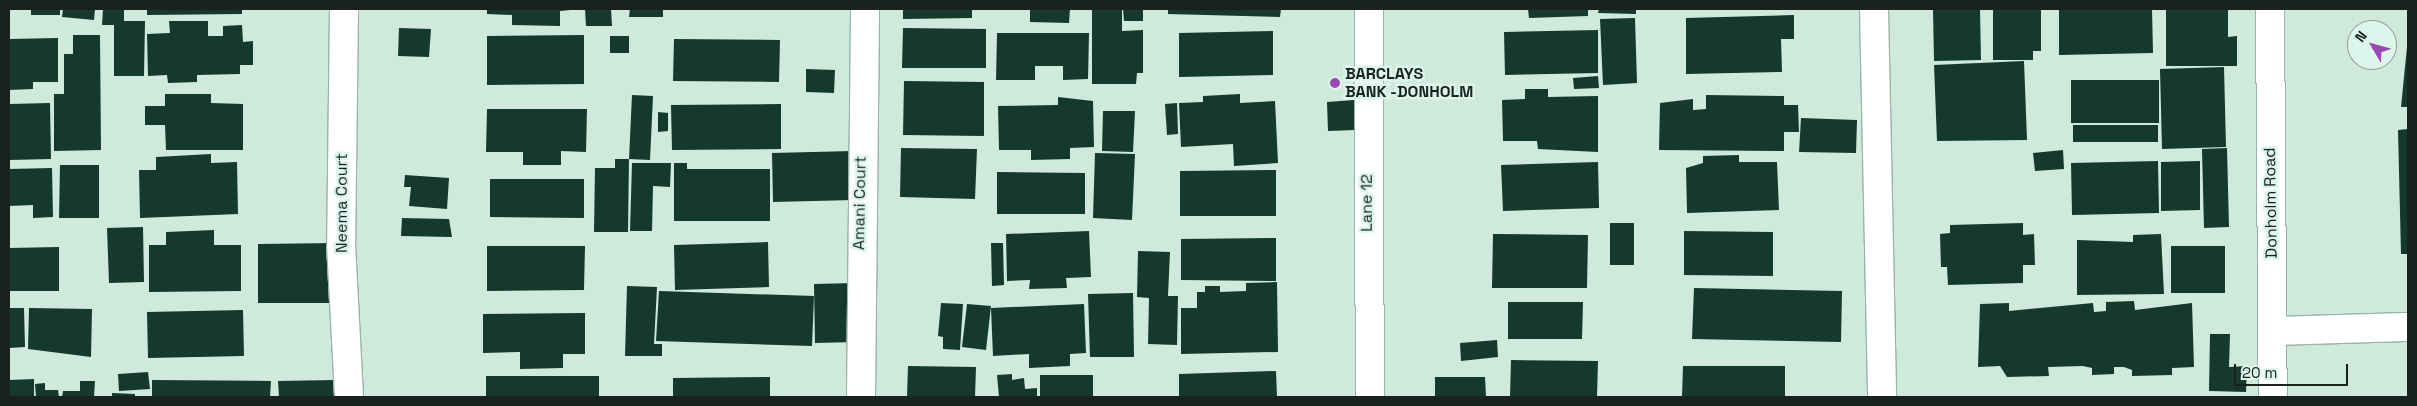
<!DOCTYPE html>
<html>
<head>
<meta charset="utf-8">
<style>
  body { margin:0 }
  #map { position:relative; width:2417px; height:406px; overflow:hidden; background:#cfe9dd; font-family:"Space Grotesk",sans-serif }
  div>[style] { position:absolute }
  .building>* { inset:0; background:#16392d }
  .roads { filter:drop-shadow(1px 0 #9ab3a8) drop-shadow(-1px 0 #9ab3a8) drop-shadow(0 1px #9ab3a8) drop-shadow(0 -1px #9ab3a8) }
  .minor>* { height:28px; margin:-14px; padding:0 14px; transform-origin:14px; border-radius:14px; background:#fff }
  .secondary>* { height:28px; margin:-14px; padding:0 14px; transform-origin:14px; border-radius:14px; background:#fff }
  .dots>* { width:14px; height:14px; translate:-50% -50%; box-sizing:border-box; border:2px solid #dcf6eb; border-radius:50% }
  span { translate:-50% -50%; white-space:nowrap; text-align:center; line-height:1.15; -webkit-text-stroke:5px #dcf6eb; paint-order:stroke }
  .poi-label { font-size:16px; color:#19221e; font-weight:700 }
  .left { translate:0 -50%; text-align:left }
  .street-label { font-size:16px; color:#19221e }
  .frame { position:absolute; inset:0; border:10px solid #19221e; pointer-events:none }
  .north { position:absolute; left:2347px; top:20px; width:50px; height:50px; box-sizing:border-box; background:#dcf6eb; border:1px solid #8ea199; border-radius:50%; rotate:307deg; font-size:14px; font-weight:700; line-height:20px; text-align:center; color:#19221e }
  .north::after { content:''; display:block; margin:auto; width:18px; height:22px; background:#9b47b5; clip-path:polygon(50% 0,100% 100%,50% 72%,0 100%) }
  .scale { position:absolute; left:2234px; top:364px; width:114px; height:22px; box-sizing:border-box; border:2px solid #19221e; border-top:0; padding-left:6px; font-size:15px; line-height:18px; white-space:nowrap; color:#19221e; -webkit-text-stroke:4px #dcf6eb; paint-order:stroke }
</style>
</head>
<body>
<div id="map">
  <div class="building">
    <i style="clip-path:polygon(31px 9px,60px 9px,60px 15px,31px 15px)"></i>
    <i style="clip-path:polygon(63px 9px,95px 9px,94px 20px,62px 17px)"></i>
    <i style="clip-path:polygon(103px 9px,124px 9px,124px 21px,145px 21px,144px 76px,114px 76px,114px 25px,102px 25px)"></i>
    <i style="clip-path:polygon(147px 9px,242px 9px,242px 14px,147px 15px)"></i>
    <i style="clip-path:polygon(487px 9px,581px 9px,560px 11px,560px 26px,512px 25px,512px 15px,487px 14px)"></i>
    <i style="clip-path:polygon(585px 9px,611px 9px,612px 26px,586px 26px)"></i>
    <i style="clip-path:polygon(630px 9px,663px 9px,663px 17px,629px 17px)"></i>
    <i style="clip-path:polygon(903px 9px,972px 9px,972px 18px,903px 19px)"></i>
    <i style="clip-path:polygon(1030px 9px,1070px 9px,1069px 23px,1030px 22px)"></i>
    <i style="clip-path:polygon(1092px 9px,1122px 9px,1122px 31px,1143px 30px,1143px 73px,1137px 73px,1136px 84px,1092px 84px)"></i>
    <i style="clip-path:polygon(1123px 9px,1143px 9px,1143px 21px,1124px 21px)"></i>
    <i style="clip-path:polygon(1168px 9px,1281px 9px,1280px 17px,1168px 14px)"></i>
    <i style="clip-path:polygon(1528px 9px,1588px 9px,1588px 16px,1529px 18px)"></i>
    <i style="clip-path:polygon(1599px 9px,1636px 9px,1636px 14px,1598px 13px)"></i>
    <i style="clip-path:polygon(1933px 9px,1980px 9px,1981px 60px,1934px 61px)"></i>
    <i style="clip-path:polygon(1993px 9px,2041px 9px,2041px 51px,2033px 51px,2033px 60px,1993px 60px)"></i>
    <i style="clip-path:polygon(2059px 9px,2152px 9px,2153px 53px,2059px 55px)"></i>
    <i style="clip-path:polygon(2166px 9px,2228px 9px,2228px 37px,2237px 36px,2237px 66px,2166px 66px)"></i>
    <i style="clip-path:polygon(1794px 15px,1794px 39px,1781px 39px,1782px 72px,1686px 74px,1686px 18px)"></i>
    <i style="clip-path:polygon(1635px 18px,1637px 83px,1603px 85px,1600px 19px)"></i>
    <i style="clip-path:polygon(169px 21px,208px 21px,208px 36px,223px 36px,223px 26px,242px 25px,243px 42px,253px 41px,253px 65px,240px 65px,240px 74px,197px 75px,197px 82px,168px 83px,167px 75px,148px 76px,147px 34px,170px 33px)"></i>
    <i style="clip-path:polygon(399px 28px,431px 29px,429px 57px,398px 56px)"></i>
    <i style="clip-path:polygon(903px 28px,986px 29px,986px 68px,902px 68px)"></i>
    <i style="clip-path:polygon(1598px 30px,1598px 73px,1505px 75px,1504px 32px)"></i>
    <i style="clip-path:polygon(1273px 31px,1273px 75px,1179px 77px,1179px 33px)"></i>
    <i style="clip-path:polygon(997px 33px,1089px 33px,1088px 79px,1063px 80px,1063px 66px,1035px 66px,1035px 80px,996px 80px)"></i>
    <i style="clip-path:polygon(73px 35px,100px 35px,101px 150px,54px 151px,54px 94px,64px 94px,64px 54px,73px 54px)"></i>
    <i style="clip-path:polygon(584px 35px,584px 84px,487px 85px,487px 36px)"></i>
    <i style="clip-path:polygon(610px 36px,629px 36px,629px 53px,610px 53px)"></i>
    <i style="clip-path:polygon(58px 38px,58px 82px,33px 82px,33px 89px,9px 90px,9px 39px)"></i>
    <i style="clip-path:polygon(674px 39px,780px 40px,779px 82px,673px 81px)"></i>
    <i style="clip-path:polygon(2407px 47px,2408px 107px,2401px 107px)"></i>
    <i style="clip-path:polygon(2024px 61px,2027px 140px,1937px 141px,1934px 65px)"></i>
    <i style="clip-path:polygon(2224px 67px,2226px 147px,2162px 149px,2160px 69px)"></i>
    <i style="clip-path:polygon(806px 69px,835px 70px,834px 93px,806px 92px)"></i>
    <i style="clip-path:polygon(1598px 76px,1599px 88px,1574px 89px,1573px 78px)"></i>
    <i style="clip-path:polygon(2071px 80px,2159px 80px,2159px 123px,2071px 123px)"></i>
    <i style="clip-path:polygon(904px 81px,984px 82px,984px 136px,903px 135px)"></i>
    <i style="clip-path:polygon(1525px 89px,1548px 89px,1548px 97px,1598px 96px,1598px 152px,1538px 149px,1537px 141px,1503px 141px,1502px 100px,1525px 99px)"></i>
    <i style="clip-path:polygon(165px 94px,211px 94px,211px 103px,243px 104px,243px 150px,166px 150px,165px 125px,145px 125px,145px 106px,165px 106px)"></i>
    <i style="clip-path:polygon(1240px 94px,1240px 103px,1275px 101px,1278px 163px,1234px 166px,1233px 144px,1181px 147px,1179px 103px,1203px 102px,1203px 96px)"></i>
    <i style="clip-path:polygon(632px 95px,653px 96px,650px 160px,629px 159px)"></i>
    <i style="clip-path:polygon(1706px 95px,1784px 96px,1784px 105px,1798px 105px,1799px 132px,1784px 132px,1784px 151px,1659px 150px,1660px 103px,1693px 99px,1693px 110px,1706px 109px)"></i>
    <i style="clip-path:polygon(1058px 97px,1093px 101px,1094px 147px,1070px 148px,1070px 159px,1031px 160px,1031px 150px,999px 150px,998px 106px,1058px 105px)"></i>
    <i style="clip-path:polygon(1354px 100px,1355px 130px,1328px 131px,1327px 102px)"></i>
    <i style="clip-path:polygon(50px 103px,51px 159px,9px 160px,9px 104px)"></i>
    <i style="clip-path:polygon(1177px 103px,1178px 134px,1167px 135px,1165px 104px)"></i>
    <i style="clip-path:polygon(781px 104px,781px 149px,672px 150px,671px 105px)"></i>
    <i style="clip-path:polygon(487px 109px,587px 109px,586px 152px,561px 151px,561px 165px,523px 165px,523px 152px,486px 152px)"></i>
    <i style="clip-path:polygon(1103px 111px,1135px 111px,1133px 152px,1102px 151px)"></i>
    <i style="clip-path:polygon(658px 112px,668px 113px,668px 131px,658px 132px)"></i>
    <i style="clip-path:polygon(1801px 118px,1857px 120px,1856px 153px,1799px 152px)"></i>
    <i style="clip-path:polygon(2073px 125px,2158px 125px,2158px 142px,2073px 142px)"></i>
    <i style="clip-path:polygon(2408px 129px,2408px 254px,2401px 254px,2398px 130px)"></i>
    <i style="clip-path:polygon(901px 148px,977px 149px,975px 199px,900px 197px)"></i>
    <i style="clip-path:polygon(2227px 148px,2229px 227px,2204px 228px,2202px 149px)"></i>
    <i style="clip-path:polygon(2063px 150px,2064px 169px,2035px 171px,2033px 153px)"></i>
    <i style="clip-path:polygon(853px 151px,854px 200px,773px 202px,772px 153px)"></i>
    <i style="clip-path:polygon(1095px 153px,1135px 154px,1132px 220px,1093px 218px)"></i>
    <i style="clip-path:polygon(211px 154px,211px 163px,237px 162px,238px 214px,140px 218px,139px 170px,156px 170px,156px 157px)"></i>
    <i style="clip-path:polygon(1739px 155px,1739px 162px,1777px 162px,1779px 210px,1687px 213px,1686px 168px,1703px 163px,1703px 156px)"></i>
    <i style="clip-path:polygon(615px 159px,629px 159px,628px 232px,594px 232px,595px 168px,615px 168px)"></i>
    <i style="clip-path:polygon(2158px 161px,2159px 213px,2072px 215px,2071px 163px)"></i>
    <i style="clip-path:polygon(2200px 161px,2200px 210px,2161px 211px,2161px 162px)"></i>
    <i style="clip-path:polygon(1598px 162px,1599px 208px,1503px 211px,1501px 165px)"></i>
    <i style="clip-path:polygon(632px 163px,671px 163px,670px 187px,653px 186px,652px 231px,630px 231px)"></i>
    <i style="clip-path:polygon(674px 163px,687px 163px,687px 169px,770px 169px,770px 221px,674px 221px)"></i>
    <i style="clip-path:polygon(60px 165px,99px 165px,99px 218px,59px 218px)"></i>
    <i style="clip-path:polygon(52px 168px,53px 217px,33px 218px,33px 205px,9px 206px,9px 169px)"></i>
    <i style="clip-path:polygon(1276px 170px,1276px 216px,1180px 216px,1180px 171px)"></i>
    <i style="clip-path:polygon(997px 172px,1085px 173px,1085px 214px,997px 214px)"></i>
    <i style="clip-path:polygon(405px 175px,449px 178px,447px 209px,409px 206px,411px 187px,404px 187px)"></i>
    <i style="clip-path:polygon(490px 179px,584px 179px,584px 218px,490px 217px)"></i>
    <i style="clip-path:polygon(402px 218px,449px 219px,452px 237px,401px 236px)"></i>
    <i style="clip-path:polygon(1610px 223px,1634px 223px,1634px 265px,1610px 265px)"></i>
    <i style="clip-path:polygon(2023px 223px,2023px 235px,2034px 234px,2035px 265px,2023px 265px,2023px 283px,1948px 285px,1947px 267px,1941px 267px,1940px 234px,1950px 233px,1950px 225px)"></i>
    <i style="clip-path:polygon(143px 227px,144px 282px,109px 283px,107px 228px)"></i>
    <i style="clip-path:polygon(214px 230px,214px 245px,241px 245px,241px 291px,149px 292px,149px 245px,166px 245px,166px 232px)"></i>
    <i style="clip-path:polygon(1089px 231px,1091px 277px,1066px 278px,1067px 288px,1029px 289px,1030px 280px,1007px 281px,1006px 234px)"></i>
    <i style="clip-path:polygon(1684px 231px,1773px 232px,1773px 276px,1684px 275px)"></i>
    <i style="clip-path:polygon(1493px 234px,1588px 235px,1587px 288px,1492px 288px)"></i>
    <i style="clip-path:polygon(2161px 234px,2164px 294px,2077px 295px,2077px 240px,2133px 242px,2133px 235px)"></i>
    <i style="clip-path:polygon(1276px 238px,1276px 281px,1181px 280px,1181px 239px)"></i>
    <i style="clip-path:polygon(768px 242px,769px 287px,675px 290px,674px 245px)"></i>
    <i style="clip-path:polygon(335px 243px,335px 303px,258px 303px,258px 244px)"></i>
    <i style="clip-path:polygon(991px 243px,1003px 243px,1004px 285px,992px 286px)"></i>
    <i style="clip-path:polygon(487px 246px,585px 246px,584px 290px,487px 291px)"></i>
    <i style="clip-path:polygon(2171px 246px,2225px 246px,2225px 293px,2171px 293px)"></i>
    <i style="clip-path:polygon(59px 247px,59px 291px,9px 291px,9px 248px)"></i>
    <i style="clip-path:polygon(1138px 251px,1170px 252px,1168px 296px,1178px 296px,1177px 345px,1148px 344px,1149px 298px,1137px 297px)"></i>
    <i style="clip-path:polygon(1277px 282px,1278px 352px,1181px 354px,1181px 308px,1197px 308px,1197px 292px,1205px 292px,1205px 286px,1220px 286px,1220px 292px,1246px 291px,1246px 283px)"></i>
    <i style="clip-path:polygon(855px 283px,856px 342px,815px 343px,814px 284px)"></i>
    <i style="clip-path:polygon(627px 286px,657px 287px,654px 344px,662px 344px,662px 356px,625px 356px)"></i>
    <i style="clip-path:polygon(1694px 288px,1842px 291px,1841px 342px,1692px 339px)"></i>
    <i style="clip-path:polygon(659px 291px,814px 296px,812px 346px,656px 341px)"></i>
    <i style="clip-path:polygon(1133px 293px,1134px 357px,1090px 357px,1088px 294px)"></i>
    <i style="clip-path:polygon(2134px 301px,2135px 310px,2192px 303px,2194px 367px,2172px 368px,2172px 375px,2132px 376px,2132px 370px,2124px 367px,2114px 367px,2114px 374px,2092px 375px,2092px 368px,2083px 366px,2048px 367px,2049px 376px,2007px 377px,2000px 366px,1978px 367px,1980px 304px,2009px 303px,2009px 311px,2093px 303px,2094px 312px,2106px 311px,2106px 302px)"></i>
    <i style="clip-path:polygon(1508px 302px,1583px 302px,1582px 339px,1508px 339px)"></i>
    <i style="clip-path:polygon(941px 303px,963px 304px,960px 350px,943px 349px,943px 337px,938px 336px)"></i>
    <i style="clip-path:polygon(967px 304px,991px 306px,986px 350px,962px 347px)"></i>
    <i style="clip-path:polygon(1084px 304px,1086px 353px,1070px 354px,1070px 366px,1029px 368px,1029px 354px,993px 356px,991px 308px)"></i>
    <i style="clip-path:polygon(9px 308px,24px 308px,25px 347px,9px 348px)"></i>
    <i style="clip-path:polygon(29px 308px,92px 309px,91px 357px,28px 349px)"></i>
    <i style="clip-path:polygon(243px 310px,244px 356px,148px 358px,147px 312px)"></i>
    <i style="clip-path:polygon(585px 313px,585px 354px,563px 354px,563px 368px,520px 369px,520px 352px,483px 353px,483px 314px)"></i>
    <i style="clip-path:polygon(2210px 334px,2230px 334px,2229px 367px,2247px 366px,2246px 392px,2209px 391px)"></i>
    <i style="clip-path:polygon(1497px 340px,1498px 357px,1461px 361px,1460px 343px)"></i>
    <i style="clip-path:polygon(1511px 360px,1598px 361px,1597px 397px,1510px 397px)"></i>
    <i style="clip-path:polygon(908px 366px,976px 367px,975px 397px,907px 397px)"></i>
    <i style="clip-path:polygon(1683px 366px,1785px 366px,1785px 397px,1682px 397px)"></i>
    <i style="clip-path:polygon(1276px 371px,1277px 397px,1179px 397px,1179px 374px)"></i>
    <i style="clip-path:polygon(148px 372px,150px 389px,119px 391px,118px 374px)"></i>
    <i style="clip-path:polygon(1012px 374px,1012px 380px,1024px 378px,1025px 389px,1037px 388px,1037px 397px,999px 397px,997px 375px)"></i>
    <i style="clip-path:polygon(1040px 375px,1093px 375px,1093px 397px,1040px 397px)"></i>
    <i style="clip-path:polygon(486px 376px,599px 376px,599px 397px,486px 397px)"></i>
    <i style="clip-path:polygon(770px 377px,770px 397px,673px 397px,673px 378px)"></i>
    <i style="clip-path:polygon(1435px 377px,1485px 377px,1486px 397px,1435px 397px)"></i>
    <i style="clip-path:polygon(34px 379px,34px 397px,9px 397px,9px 380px)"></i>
    <i style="clip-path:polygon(152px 380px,271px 381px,270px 397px,152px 397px)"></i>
    <i style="clip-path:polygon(335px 380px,335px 397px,279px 397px,278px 381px)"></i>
    <i style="clip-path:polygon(80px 381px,95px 381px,94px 397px,62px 397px,63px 391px,80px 391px)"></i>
    <i style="clip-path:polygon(45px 383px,45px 390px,58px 390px,59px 397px,36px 397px,35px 384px)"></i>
    <i style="clip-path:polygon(112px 393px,135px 394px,135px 397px,112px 397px)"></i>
  </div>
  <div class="roads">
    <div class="minor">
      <i style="left:344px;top:9px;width:235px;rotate:90.7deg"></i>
      <i style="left:341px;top:244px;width:153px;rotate:87deg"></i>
      <i style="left:1369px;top:9px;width:388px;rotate:89.9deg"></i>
      <i style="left:1874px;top:9px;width:388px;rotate:88.8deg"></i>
      <i style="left:2273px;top:331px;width:135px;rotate:-1.7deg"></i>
      <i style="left:861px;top:397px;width:388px;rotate:-89.4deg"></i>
    </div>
    <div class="secondary">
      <i style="left:2270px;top:9px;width:388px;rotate:89.6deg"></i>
    </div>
  </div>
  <div class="dots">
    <i style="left:1335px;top:83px;background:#9b47b5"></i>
  </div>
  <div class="poi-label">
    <span class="left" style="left:1345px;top:83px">BARCLAYS<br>BANK -DONHOLM</span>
  </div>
  <div class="street-label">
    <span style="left:342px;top:203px;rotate:-90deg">Neema Court</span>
    <span style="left:860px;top:203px;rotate:-89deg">Amani Court</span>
    <span style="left:1367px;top:203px;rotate:-90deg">Lane 12</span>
    <span style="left:2271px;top:203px;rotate:-91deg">Donholm Road</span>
  </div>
  <div class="frame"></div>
  <div class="north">N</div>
  <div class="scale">20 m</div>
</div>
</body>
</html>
